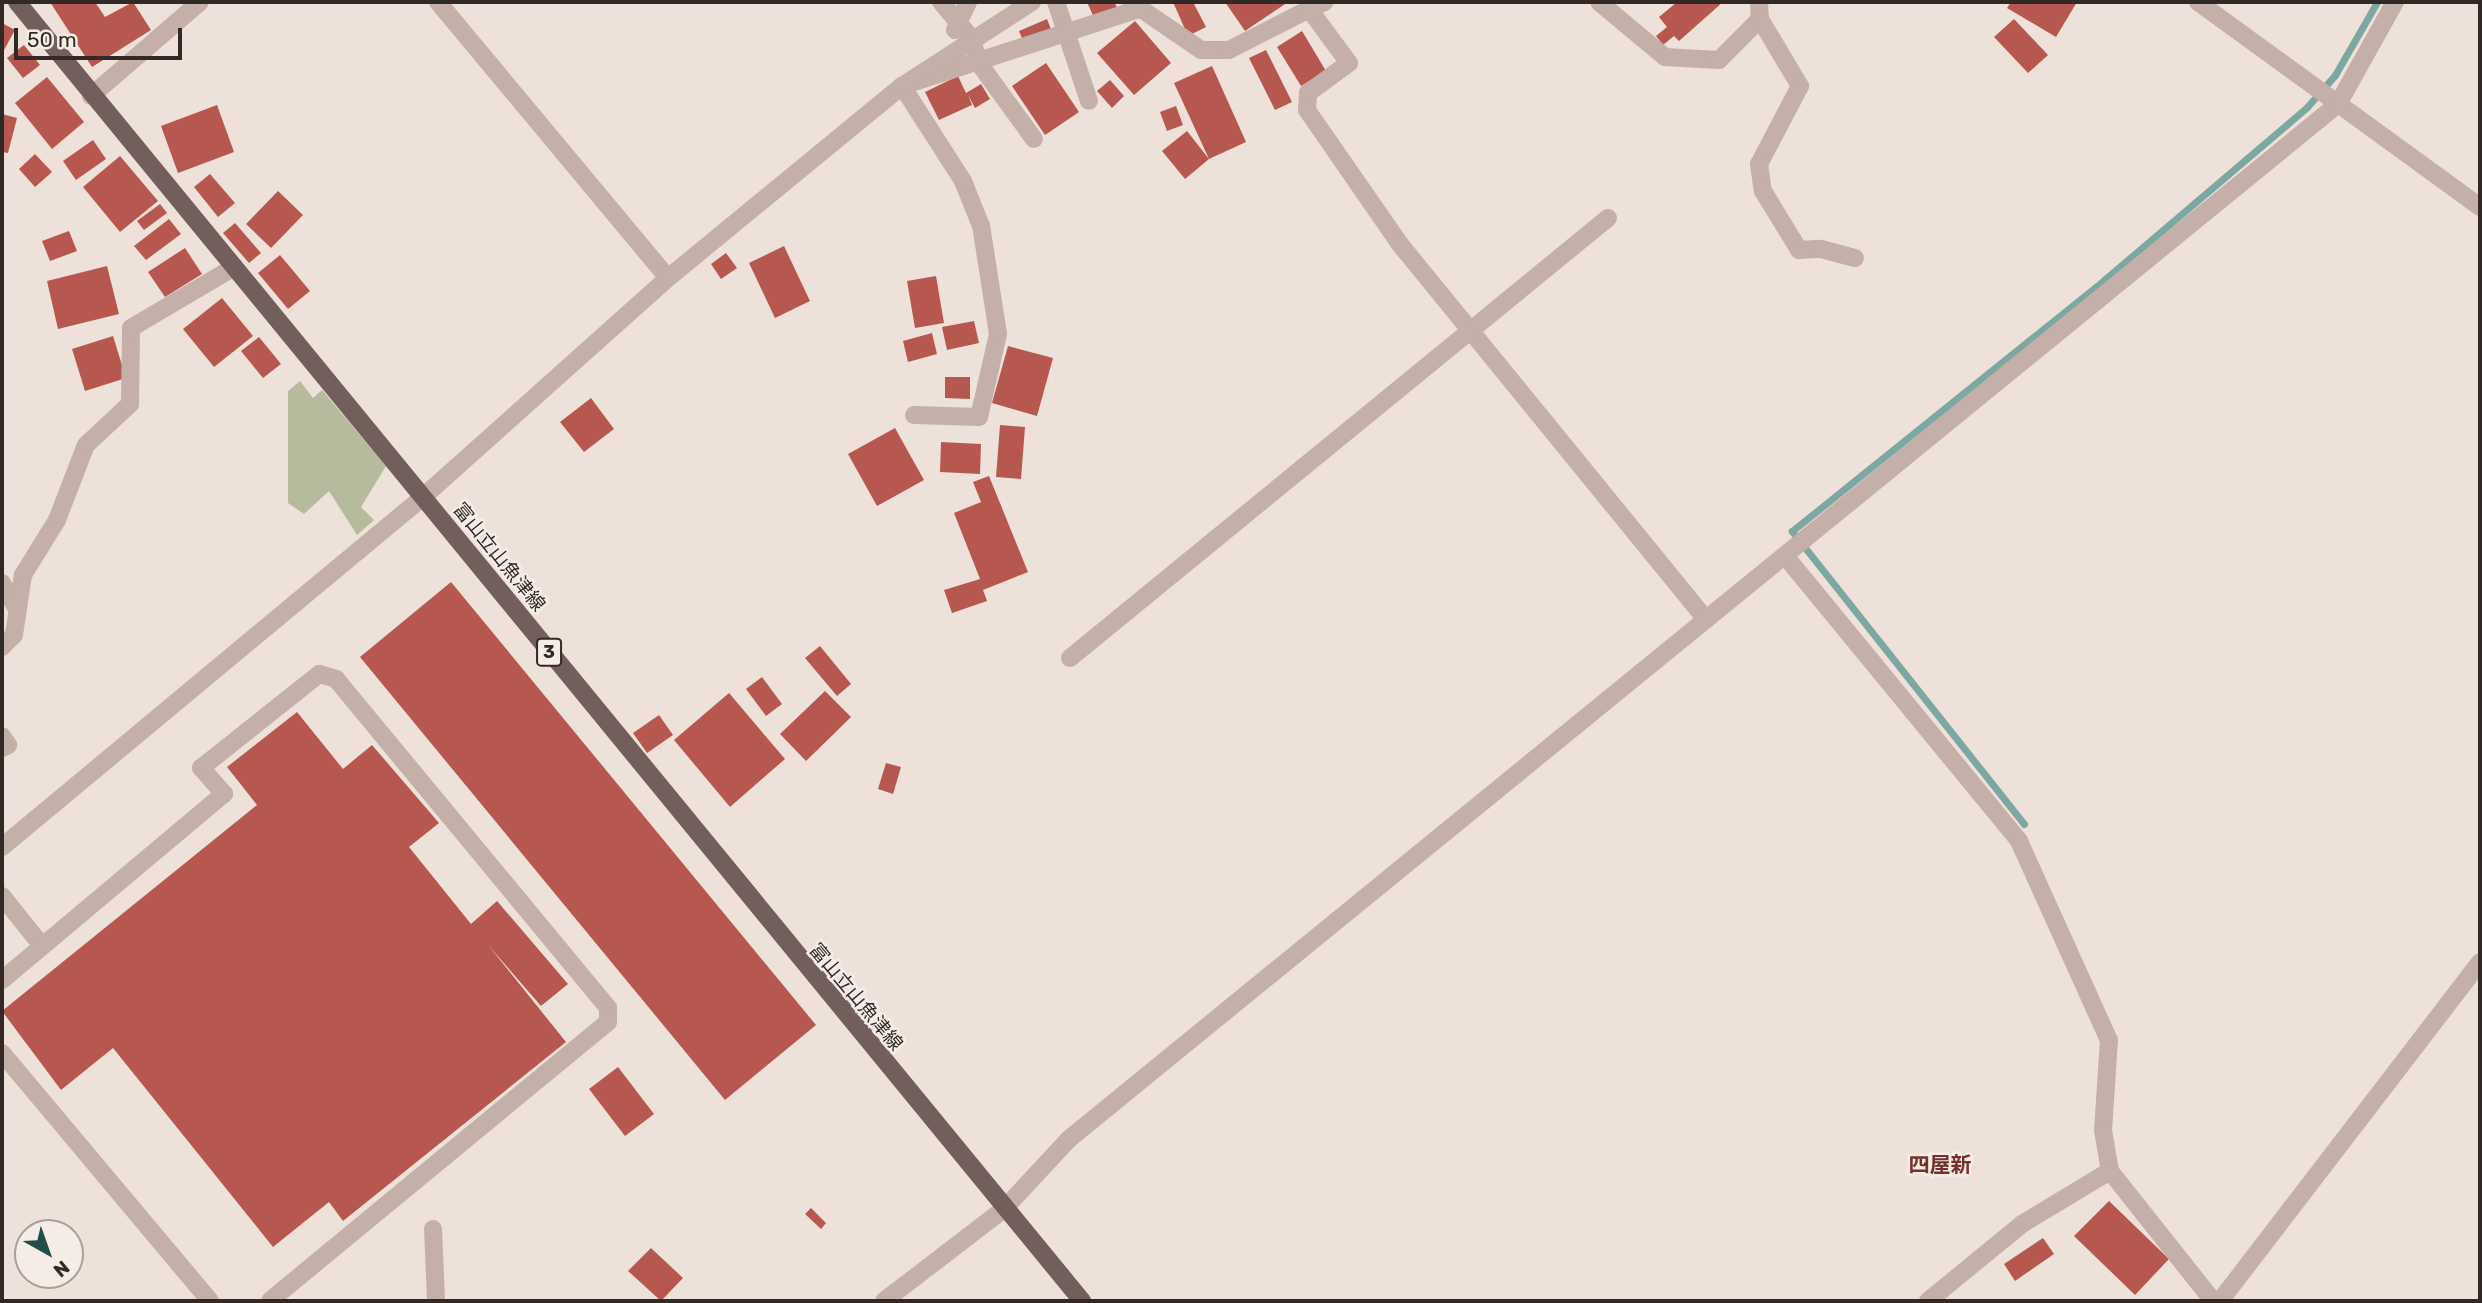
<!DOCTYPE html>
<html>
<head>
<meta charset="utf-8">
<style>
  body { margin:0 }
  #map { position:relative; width:2482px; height:1303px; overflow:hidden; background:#eee1da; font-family:Rubik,"Noto Sans JP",sans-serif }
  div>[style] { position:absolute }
  .green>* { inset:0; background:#b6bb9d }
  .stream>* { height:7px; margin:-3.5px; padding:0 3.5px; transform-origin:3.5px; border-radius:3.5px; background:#7da7a2 }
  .building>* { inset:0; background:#b65850 }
  .minor>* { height:18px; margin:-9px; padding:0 9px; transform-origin:9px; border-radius:9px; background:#c4b0a8 }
  .major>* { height:18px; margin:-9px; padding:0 9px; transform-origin:9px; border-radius:9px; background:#725e5a }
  span { translate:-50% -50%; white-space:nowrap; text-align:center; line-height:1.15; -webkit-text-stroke:5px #f6ece6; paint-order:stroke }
  .shield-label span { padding:2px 5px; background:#f6ece6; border:2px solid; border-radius:5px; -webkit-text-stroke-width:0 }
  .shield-label { font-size:18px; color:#322927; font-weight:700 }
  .street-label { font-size:19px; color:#322927 }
  .neighbourhood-label { font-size:21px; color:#76302b; font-weight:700 }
  .frame { position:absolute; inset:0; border:4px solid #322927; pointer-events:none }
  .north { position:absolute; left:14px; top:1219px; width:70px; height:70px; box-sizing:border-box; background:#f6ece6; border:2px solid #a89e9a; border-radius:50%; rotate:140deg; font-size:19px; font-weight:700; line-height:28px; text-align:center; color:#322927 }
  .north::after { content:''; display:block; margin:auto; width:24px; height:32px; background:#224e49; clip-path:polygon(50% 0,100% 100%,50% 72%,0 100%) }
  .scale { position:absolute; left:14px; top:28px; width:168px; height:32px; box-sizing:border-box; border:4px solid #322927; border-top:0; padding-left:9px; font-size:21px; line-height:24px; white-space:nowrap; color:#322927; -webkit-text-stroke:5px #f6ece6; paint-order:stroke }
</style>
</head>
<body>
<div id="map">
  <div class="green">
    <i style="clip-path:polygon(300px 381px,313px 398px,322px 390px,386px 466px,361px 507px,374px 520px,357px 535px,329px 491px,304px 514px,288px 503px,288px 391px)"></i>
  </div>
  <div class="stream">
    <i style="left:2024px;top:824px;width:374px;rotate:-128.4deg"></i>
    <i style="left:1792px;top:531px;width:400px;rotate:-38.8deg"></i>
    <i style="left:2104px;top:280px;width:267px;rotate:-40.4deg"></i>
    <i style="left:2307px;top:107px;width:43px;rotate:-48.8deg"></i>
    <i style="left:2335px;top:75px;width:84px;rotate:-60.1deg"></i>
  </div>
  <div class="building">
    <i style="clip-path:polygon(50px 2px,95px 2px,105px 17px,133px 2px,151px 30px,92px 67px)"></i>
    <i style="clip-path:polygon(1087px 2px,1114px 2px,1118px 9px,1095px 20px)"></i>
    <i style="clip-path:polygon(1173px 2px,1193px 2px,1206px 27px,1188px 36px)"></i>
    <i style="clip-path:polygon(1225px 2px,1288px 2px,1245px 31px)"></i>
    <i style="clip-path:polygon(1677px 2px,1723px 2px,1679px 41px,1674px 36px,1663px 45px,1656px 36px,1667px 27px,1659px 17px)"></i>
    <i style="clip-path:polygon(2011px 2px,2077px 2px,2056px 37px,2007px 8px)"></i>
    <i style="clip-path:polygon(1047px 19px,1052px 32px,1024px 43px,1019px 31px)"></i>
    <i style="clip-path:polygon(2014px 19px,2048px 55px,2028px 73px,1994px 37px)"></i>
    <i style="clip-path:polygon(1135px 21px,1171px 63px,1134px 95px,1097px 53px)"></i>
    <i style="clip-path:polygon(2px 23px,15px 30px,4px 50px,2px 49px)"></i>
    <i style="clip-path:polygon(1302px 31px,1326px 71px,1301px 86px,1277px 47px)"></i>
    <i style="clip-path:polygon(24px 45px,40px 65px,23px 78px,7px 58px)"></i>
    <i style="clip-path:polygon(1266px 50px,1292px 102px,1275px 110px,1249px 58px)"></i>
    <i style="clip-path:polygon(1046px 63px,1079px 112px,1045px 135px,1012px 86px)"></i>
    <i style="clip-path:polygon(1212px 66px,1246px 142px,1209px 159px,1185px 179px,1162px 151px,1187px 131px,1209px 159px,1174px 83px)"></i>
    <i style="clip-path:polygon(958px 76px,966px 93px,981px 84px,990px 99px,975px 108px,968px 95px,972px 105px,939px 120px,925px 92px)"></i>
    <i style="clip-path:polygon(47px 77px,84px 122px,52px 149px,15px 103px)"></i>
    <i style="clip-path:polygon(1110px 80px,1124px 96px,1112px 108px,1097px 91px)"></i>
    <i style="clip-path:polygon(217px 105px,234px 152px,178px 173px,161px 126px)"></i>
    <i style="clip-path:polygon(1176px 106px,1183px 125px,1167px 131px,1160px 112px)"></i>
    <i style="clip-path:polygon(2px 114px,17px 118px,8px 153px,2px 152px)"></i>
    <i style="clip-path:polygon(93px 140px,106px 159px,76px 180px,63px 161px)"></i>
    <i style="clip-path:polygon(35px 154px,52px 172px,35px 187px,19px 169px)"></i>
    <i style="clip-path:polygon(120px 156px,158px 201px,120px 232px,83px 187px)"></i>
    <i style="clip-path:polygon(210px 174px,235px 203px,218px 217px,194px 187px)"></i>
    <i style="clip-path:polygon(278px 191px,303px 215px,271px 248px,246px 224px)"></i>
    <i style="clip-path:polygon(160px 204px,167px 213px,144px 230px,137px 221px)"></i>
    <i style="clip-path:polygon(169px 219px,181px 234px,146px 260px,134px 246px)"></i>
    <i style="clip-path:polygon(235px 223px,261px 253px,249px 263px,223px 233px)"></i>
    <i style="clip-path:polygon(69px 231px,77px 251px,50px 261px,42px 241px)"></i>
    <i style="clip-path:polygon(784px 246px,810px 301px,775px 318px,749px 263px)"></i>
    <i style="clip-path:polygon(185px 248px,202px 274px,165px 297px,148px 272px)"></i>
    <i style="clip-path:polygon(726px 253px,737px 268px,721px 279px,711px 264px)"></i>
    <i style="clip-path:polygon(280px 255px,310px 291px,288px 309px,258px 273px)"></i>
    <i style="clip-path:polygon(107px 266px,119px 314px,58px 329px,47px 281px)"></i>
    <i style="clip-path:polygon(936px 276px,944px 323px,915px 328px,907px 281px)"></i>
    <i style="clip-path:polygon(222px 298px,253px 336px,214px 367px,183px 329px)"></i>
    <i style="clip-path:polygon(974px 321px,979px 343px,947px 350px,942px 327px)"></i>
    <i style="clip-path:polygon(932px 333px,937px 354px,908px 362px,903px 341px)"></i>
    <i style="clip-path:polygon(113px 336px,126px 378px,85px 391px,72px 349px)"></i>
    <i style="clip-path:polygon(259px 337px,281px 364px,263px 378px,241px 351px)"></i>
    <i style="clip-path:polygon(1008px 346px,1053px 358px,1037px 416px,992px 403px)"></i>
    <i style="clip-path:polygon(945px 377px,970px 377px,970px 399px,945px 398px)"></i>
    <i style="clip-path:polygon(591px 398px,614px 429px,584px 452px,560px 422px)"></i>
    <i style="clip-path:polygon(1000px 425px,1025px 427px,1021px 479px,996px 477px)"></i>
    <i style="clip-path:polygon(895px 428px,924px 480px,877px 506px,848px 454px)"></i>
    <i style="clip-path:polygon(941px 442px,981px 444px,980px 474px,940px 472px)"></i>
    <i style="clip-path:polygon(989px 476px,1028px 572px,983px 590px,987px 601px,952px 613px,944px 590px,980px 579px,954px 513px,981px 502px,973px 482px)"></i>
    <i style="clip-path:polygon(451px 582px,816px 1025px,725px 1100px,360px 657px)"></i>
    <i style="clip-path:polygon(820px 646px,851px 684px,837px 696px,805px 658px)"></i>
    <i style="clip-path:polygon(762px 677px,782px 704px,766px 716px,746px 689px)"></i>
    <i style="clip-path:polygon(825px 691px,851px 717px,806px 761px,780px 734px)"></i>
    <i style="clip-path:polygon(729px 693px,785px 759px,730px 807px,674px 740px)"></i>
    <i style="clip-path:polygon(297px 712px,343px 769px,372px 745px,439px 823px,409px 847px,471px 924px,497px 901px,568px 984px,541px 1006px,488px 945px,566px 1042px,343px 1221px,329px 1202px,273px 1247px,113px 1048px,61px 1090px,2px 1011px,257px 805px,227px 767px)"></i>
    <i style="clip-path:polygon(659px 715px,673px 735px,647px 753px,633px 733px)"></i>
    <i style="clip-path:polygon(886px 763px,901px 767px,893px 794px,878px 789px)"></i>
    <i style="clip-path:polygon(618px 1067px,654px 1114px,625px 1136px,589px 1089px)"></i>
    <i style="clip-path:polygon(2109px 1201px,2169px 1259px,2135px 1295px,2074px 1236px)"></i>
    <i style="clip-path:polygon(811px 1208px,826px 1223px,821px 1229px,805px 1214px)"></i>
    <i style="clip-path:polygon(2043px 1238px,2054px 1254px,2015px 1281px,2004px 1264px)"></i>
    <i style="clip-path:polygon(651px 1248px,683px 1278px,661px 1301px,628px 1271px)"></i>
  </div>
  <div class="minor">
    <i style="left:438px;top:2px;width:359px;rotate:50.2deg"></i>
    <i style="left:941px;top:2px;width:48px;rotate:50deg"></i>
    <i style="left:972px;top:39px;width:24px;rotate:75deg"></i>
    <i style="left:978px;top:62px;width:95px;rotate:54deg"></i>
    <i style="left:1056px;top:2px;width:104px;rotate:71.6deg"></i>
    <i style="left:1131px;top:2px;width:85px;rotate:34.4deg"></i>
    <i style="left:1201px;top:50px;width:28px"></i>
    <i style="left:1229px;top:50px;width:90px;rotate:-27.1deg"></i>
    <i style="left:1309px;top:9px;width:67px;rotate:53.5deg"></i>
    <i style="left:1349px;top:63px;width:51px;rotate:143.8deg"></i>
    <i style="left:1308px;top:93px;width:17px;rotate:93deg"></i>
    <i style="left:1307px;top:110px;width:162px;rotate:55.3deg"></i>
    <i style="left:1399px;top:243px;width:486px;rotate:50.8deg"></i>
    <i style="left:1599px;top:2px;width:86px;rotate:39.8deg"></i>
    <i style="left:1665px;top:57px;width:54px;rotate:3.2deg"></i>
    <i style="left:1719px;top:60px;width:58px;rotate:-45deg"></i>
    <i style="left:1759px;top:2px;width:17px;rotate:87deg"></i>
    <i style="left:1760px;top:19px;width:78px;rotate:59.2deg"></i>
    <i style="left:1800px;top:86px;width:88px;rotate:117.7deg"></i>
    <i style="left:1759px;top:164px;width:27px;rotate:82deg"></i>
    <i style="left:1763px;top:191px;width:69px;rotate:58.6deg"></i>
    <i style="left:1799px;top:250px;width:22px;rotate:-3deg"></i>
    <i style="left:1821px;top:249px;width:35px;rotate:15deg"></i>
    <i style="left:2198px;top:2px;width:349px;rotate:36deg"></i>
    <i style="left:1309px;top:9px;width:17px;rotate:-24deg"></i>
    <i style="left:955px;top:30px;width:31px;rotate:-65deg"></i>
    <i style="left:91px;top:96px;width:144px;rotate:-40.8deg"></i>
    <i style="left:914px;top:415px;width:65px;rotate:1.8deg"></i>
    <i style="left:979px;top:417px;width:85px;rotate:-77.1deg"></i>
    <i style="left:998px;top:334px;width:109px;rotate:-98.9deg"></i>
    <i style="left:981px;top:226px;width:48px;rotate:-111.8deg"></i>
    <i style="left:963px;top:181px;width:113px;rotate:-122.7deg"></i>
    <i style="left:902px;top:86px;width:249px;rotate:-18deg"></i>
    <i style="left:1786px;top:557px;width:367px;rotate:50.6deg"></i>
    <i style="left:2019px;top:841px;width:218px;rotate:65.7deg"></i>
    <i style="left:2109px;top:1040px;width:90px;rotate:93.8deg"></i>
    <i style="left:2103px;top:1130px;width:42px;rotate:80.3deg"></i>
    <i style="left:2110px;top:1171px;width:166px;rotate:51.6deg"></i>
    <i style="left:2px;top:583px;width:30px;rotate:60deg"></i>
    <i style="left:2px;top:647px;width:17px;rotate:-45deg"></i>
    <i style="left:14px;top:635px;width:61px;rotate:-81.5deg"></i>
    <i style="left:23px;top:575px;width:65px;rotate:-58.3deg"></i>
    <i style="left:57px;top:520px;width:80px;rotate:-68.9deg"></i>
    <i style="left:86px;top:445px;width:60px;rotate:-43deg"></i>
    <i style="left:130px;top:404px;width:76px;rotate:-89.2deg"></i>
    <i style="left:131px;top:328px;width:120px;rotate:-30.6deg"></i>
    <i style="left:1070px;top:658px;width:695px;rotate:-39.28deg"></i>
    <i style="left:2px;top:736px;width:11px;rotate:56deg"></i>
    <i style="left:8px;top:745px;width:7px;rotate:153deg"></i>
    <i style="left:2px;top:847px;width:547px;rotate:-39.74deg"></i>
    <i style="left:423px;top:497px;width:329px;rotate:-41.8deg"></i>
    <i style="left:668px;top:278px;width:303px;rotate:-39.4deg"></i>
    <i style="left:902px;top:86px;width:155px;rotate:-32.9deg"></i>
    <i style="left:2px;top:896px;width:64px;rotate:51.3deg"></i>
    <i style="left:2px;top:980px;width:290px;rotate:-40deg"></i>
    <i style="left:224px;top:794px;width:35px;rotate:-131deg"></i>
    <i style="left:201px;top:768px;width:151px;rotate:-38.5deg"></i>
    <i style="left:319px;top:674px;width:18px;rotate:16deg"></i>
    <i style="left:336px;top:679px;width:427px;rotate:50.4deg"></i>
    <i style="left:608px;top:1008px;width:14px;rotate:90deg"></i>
    <i style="left:608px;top:1022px;width:438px;rotate:140.5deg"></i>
    <i style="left:2px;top:1053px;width:324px;rotate:50deg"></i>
    <i style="left:433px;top:1229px;width:72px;rotate:87.6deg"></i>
    <i style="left:884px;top:1301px;width:151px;rotate:-37.5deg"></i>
    <i style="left:1004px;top:1209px;width:96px;rotate:-47.1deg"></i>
    <i style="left:1069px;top:1139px;width:1638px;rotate:-39.2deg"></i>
    <i style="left:2338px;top:104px;width:117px;rotate:-60.8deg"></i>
    <i style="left:1928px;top:1301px;width:122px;rotate:-39.3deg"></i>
    <i style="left:2022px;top:1224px;width:103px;rotate:-31.1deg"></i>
    <i style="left:2220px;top:1301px;width:427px;rotate:-52.5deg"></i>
  </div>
  <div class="major">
    <i style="left:17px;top:2px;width:1680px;rotate:50.65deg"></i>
  </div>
  <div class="shield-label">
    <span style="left:549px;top:652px">3</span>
  </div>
  <div class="street-label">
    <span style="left:499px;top:557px;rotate:51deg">富山立山魚津線</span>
    <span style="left:856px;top:997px;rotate:50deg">富山立山魚津線</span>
  </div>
  <div class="neighbourhood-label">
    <span style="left:1940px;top:1165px">四屋新</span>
  </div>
  <div class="frame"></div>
  <div class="north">N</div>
  <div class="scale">50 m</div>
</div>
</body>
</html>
